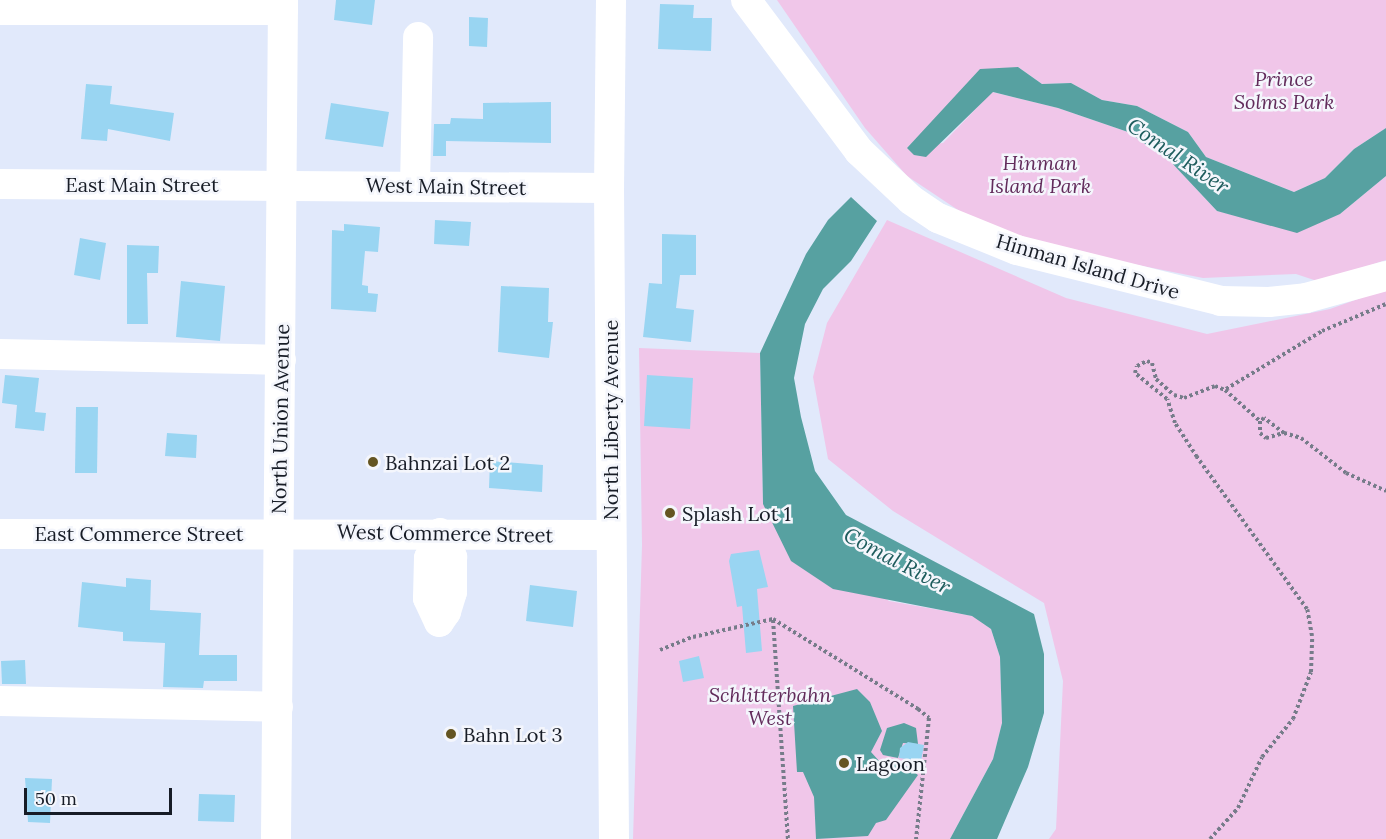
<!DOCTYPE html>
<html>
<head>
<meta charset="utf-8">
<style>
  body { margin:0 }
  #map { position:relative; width:1386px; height:839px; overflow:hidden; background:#e1e9fb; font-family:Lora,serif }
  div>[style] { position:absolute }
  .green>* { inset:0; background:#f0c6e9 }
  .water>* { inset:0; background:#57a1a1 }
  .building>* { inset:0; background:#99d5f2 }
  .path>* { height:4px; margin-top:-2px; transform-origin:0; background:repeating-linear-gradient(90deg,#767c8a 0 3px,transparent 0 6px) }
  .minor>* { height:30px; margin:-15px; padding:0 15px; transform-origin:15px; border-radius:15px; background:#fff }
  .dots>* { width:16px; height:16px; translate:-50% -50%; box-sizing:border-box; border:3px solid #f4f6fc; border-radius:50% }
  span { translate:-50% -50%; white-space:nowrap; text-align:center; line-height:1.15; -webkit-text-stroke:5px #f4f6fc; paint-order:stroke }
  .park-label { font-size:20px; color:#622b5b; font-style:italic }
  .street-label { font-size:20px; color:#171c26 }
  .poi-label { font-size:20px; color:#171c26 }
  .left { translate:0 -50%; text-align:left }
  .water-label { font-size:21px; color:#1e5c5d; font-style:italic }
  .scale { position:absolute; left:24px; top:788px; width:148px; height:27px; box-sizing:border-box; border:3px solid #171c26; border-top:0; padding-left:8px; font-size:18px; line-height:21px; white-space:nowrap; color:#171c26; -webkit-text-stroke:4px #f4f6fc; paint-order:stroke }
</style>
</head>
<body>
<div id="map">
  <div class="green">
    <i style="clip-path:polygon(777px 0,1386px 0,1386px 128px,1354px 149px,1325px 178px,1294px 192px,1206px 157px,1188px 132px,1137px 106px,1102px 100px,1071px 83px,1042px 84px,1018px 67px,937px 118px,907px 148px,943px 143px,992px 92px,1058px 108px,1128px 132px,1170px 161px,1217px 211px,1246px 218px,1340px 214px,1386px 176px,1386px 260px,1320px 282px,1296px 274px,1203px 278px,1037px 245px,961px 212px,907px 176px,865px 128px)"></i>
    <i style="clip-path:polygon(887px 220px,1066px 298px,1207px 334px,1330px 309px,1386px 289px,1386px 839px,1049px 839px,1056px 829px,1063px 681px,1044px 603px,893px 511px,828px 459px,813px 377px,827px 323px)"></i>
    <i style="clip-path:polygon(639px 348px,760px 353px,763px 504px,889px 601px,973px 616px,991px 629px,1000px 657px,1002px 723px,993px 759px,950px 839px,633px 839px,642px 545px)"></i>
  </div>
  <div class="water">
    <i style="clip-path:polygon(1018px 67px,1042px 84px,1071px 83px,1102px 100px,1137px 106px,1188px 132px,1206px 157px,1294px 192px,1325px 178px,1354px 149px,1386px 128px,1386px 176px,1340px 214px,1297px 233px,1217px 211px,1170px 161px,1128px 132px,1058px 108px,993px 92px,926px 157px,914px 155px,907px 148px,980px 69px)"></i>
    <i style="clip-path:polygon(851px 197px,877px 221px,851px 261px,823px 289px,805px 324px,794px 378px,801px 417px,815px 471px,846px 515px,1034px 614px,1044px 654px,1044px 713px,1028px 767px,997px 839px,950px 839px,993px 759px,1002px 723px,1000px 657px,991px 629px,972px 616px,833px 589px,791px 561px,763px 504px,760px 353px,806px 254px,828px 220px)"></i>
    <i style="clip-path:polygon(857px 689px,870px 702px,882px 731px,871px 752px,880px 762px,905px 765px,918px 775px,886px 820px,876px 823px,868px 836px,816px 839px,814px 797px,803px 772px,797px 772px,793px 706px)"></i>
    <i style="clip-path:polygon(904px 723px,916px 728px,918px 744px,903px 743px,898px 758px,883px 755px,880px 750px,887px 728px)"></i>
  </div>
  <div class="building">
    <i style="clip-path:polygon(336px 0,375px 0,372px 25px,334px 20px)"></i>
    <i style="clip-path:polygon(660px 4px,694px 5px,693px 18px,712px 18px,711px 51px,658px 49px)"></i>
    <i style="clip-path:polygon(469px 17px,488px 18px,487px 47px,469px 46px)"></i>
    <i style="clip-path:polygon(86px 84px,112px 86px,110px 104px,174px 113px,170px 141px,108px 129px,107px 141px,81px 139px)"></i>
    <i style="clip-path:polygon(551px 102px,551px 143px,446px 141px,446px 156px,433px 156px,434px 124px,450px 124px,451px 118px,483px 119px,483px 103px)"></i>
    <i style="clip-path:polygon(331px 103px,389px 112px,383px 147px,325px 139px)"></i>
    <i style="clip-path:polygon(435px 220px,471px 222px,469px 246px,434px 244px)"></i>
    <i style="clip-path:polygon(344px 224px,380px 227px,378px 252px,365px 251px,362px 285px,368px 286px,368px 293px,378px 294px,376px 312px,331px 309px,332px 230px,344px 231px)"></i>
    <i style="clip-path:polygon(662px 234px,696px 235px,696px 275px,680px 275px,676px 308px,694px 310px,691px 342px,643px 337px,649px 283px,662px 284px)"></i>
    <i style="clip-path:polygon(80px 238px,106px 243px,100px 280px,74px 275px)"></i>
    <i style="clip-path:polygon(127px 245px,159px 246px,158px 273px,147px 273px,148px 324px,127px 324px)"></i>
    <i style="clip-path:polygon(181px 281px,225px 286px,220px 341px,176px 337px)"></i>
    <i style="clip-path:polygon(501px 286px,549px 288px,548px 322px,553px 322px,549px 358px,498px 352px)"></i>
    <i style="clip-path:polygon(5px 375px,39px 378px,35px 412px,46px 413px,44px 431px,15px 428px,17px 405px,2px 403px)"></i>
    <i style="clip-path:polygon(647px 375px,693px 378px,690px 429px,644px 426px)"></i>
    <i style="clip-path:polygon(76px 407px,98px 407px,97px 473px,75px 473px)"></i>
    <i style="clip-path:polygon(167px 433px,197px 435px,196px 458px,165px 456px)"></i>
    <i style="clip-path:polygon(490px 461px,543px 465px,542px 492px,489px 488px)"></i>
    <i style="clip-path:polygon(759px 550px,768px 587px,757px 589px,762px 651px,746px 653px,742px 606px,737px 607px,729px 561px,731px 554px)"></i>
    <i style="clip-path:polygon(126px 578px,151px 580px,150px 610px,201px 613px,199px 655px,237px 655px,237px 681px,204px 681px,203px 688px,163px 687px,165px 643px,123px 641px,123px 632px,78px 627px,82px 582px,126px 587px)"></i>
    <i style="clip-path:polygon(530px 585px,577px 591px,573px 627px,526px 621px)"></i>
    <i style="clip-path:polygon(699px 656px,704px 678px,683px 682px,679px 661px)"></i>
    <i style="clip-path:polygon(25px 660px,26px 684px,2px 684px,1px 661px)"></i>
    <i style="clip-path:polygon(908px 742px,924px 745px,921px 761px,899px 758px,900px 748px)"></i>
    <i style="clip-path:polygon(25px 778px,52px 779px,50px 823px,28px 822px)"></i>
    <i style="clip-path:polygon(199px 794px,235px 795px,234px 822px,198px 821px)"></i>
  </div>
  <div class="path">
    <i style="left:1226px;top:389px;width:112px;rotate:-31.1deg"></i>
    <i style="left:1322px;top:331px;width:69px;rotate:-22.9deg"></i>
    <i style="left:1284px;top:433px;width:25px;rotate:-143deg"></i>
    <i style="left:1264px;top:418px;width:5px;rotate:143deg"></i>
    <i style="left:1260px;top:421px;width:12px;rotate:90deg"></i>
    <i style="left:1260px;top:433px;width:8px;rotate:40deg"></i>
    <i style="left:1266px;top:438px;width:19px;rotate:-16deg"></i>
    <i style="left:1284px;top:433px;width:18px;rotate:16deg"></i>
    <i style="left:1301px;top:438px;width:57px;rotate:37.9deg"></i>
    <i style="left:1346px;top:473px;width:44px;rotate:24.2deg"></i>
    <i style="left:773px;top:620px;width:220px;rotate:86.1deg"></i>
    <i style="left:660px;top:650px;width:35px;rotate:-22deg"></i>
    <i style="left:693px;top:637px;width:82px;rotate:-12.7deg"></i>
    <i style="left:773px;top:619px;width:171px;rotate:31.8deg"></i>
    <i style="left:918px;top:709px;width:14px;rotate:39deg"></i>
    <i style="left:929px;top:718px;width:122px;rotate:96.1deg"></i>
    <i style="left:1210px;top:839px;width:42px;rotate:-47.9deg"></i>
    <i style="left:1238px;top:808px;width:56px;rotate:-64.8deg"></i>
    <i style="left:1262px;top:757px;width:49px;rotate:-50.8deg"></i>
    <i style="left:1293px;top:719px;width:50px;rotate:-69deg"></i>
    <i style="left:1311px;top:672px;width:36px;rotate:-88deg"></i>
    <i style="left:1312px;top:636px;width:27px;rotate:-100deg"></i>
    <i style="left:1307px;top:609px;width:188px;rotate:-125.9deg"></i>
    <i style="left:1197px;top:457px;width:40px;rotate:-122.9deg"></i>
    <i style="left:1175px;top:423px;width:25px;rotate:-108deg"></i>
    <i style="left:1167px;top:399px;width:41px;rotate:-140.9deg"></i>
    <i style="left:1135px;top:373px;width:7px;rotate:-74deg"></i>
    <i style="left:1137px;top:366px;width:11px;rotate:-27deg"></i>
    <i style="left:1147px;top:361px;width:5px;rotate:22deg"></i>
    <i style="left:1152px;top:363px;width:16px;rotate:76deg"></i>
    <i style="left:1156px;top:379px;width:24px;rotate:42deg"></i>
    <i style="left:1174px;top:395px;width:10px;rotate:17deg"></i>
    <i style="left:1184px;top:398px;width:33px;rotate:-21deg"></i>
    <i style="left:1215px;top:386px;width:11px;rotate:22deg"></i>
    <i style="left:1225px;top:390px;width:47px;rotate:41.5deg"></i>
  </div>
  <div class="minor">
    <i style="left:611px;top:0;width:188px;rotate:90.6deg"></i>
    <i style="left:609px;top:188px;width:651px;rotate:89.56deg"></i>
    <i style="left:746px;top:0;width:189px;rotate:53.2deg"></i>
    <i style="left:859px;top:151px;width:71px;rotate:43.3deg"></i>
    <i style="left:911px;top:200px;width:32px;rotate:34deg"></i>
    <i style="left:938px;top:218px;width:85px;rotate:22.1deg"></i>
    <i style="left:1017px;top:250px;width:210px;rotate:14deg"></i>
    <i style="left:1221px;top:301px;width:48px;rotate:1.2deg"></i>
    <i style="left:1269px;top:302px;width:37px;rotate:-6deg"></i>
    <i style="left:1306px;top:298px;width:83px;rotate:-15.4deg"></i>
    <i style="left:0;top:10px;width:283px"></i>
    <i style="left:0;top:184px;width:609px;rotate:0.38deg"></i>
    <i style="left:415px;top:186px;width:149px;rotate:-88.8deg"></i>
    <i style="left:0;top:354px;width:281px;rotate:1.2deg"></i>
    <i style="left:440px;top:533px;width:27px;rotate:63deg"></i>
    <i style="left:452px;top:557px;width:35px;rotate:90deg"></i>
    <i style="left:452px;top:592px;width:21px;rotate:107deg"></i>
    <i style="left:446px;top:612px;width:12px;rotate:125deg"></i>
    <i style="left:439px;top:622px;width:26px;rotate:-115deg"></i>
    <i style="left:428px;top:598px;width:40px;rotate:-88.6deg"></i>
    <i style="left:429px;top:558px;width:27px;rotate:-66deg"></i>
    <i style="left:0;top:534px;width:611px;rotate:0.09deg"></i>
    <i style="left:0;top:701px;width:278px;rotate:1.2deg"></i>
    <i style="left:276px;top:839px;width:839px;rotate:-89.52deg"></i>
  </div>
  <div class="dots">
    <i style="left:373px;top:462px;background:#645522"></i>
    <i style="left:670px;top:513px;background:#645522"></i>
    <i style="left:451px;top:734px;background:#645522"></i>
    <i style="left:844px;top:763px;background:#645522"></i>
  </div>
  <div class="park-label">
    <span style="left:1284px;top:90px">Prince<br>Solms Park</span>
    <span style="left:1040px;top:174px">Hinman<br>Island Park</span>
    <span style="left:770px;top:706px">Schlitterbahn<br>West</span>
  </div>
  <div class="street-label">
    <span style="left:142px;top:184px">East Main Street</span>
    <span style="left:446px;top:186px;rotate:1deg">West Main Street</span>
    <span style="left:1088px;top:266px;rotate:16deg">Hinman Island Drive</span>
    <span style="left:280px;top:419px;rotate:-89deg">North Union Avenue</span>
    <span style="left:610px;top:420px;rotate:-90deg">North Liberty Avenue</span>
    <span style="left:139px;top:533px">East Commerce Street</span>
    <span style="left:445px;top:533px;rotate:1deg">West Commerce Street</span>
  </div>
  <div class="poi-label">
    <span class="left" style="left:385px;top:462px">Bahnzai Lot 2</span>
    <span class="left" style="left:682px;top:513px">Splash Lot 1</span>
    <span class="left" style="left:463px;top:734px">Bahn Lot 3</span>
    <span class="left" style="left:856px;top:763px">Lagoon</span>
  </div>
  <div class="water-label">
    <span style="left:1178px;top:156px;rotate:34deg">Comal River</span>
    <span style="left:897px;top:561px;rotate:28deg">Comal River</span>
  </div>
  <div class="scale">50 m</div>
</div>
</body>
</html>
